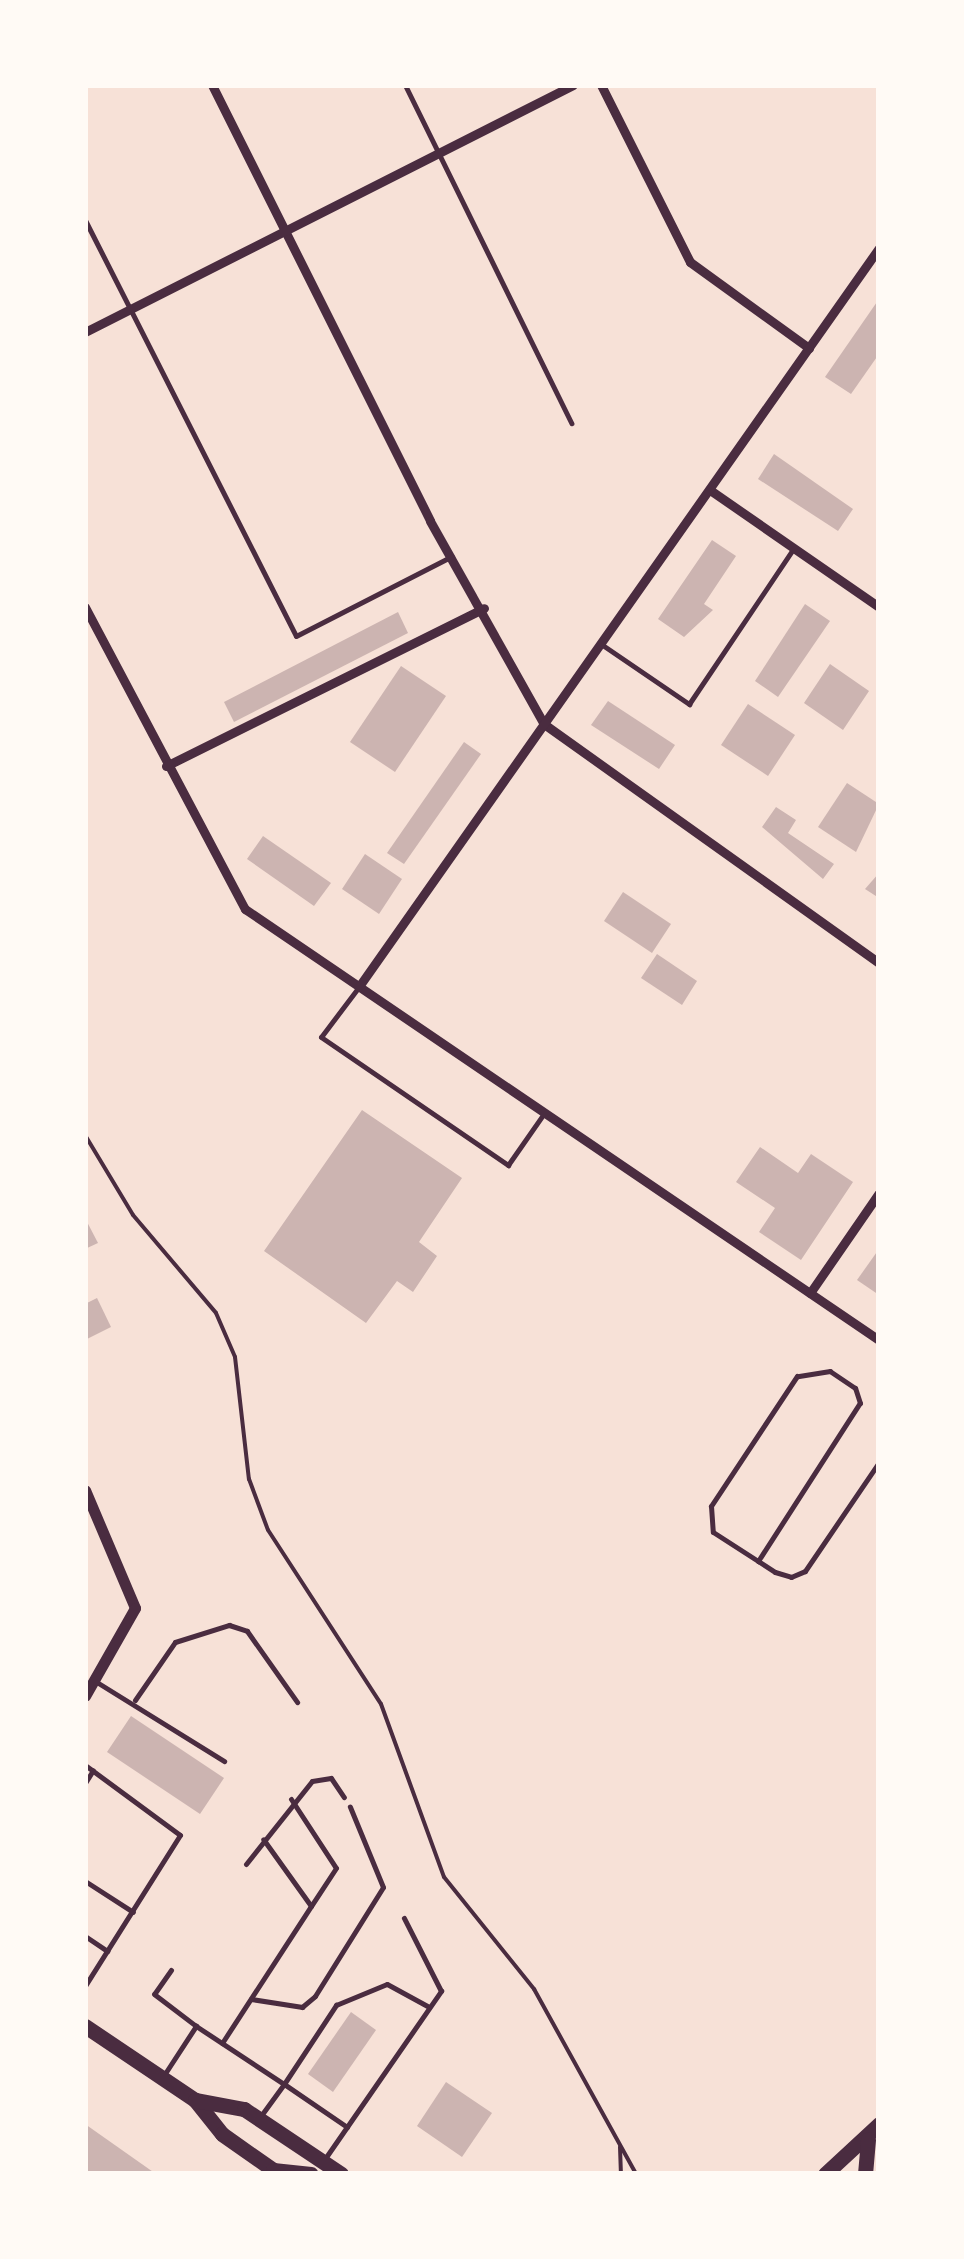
<!DOCTYPE html>
<html>
<head>
<meta charset="utf-8">
<style>
  body { margin:0 }
  #map { position:relative; width:964px; height:2259px; overflow:hidden; background:#f7e1d7; font-family:Signika,sans-serif }
  div>[style] { position:absolute }
  .building>* { inset:0; background:#ccb4b1 }
  .path>* { height:4px; margin:-2px; padding:0 2px; transform-origin:2px; border-radius:2px; background:#4a2c40 }
  .service>* { height:5px; margin:-2.5px; padding:0 2.5px; transform-origin:2.5px; border-radius:2.5px; background:#4a2c40 }
  .minor>* { height:9px; margin:-4.5px; padding:0 4.5px; transform-origin:4.5px; border-radius:4.5px; background:#4a2c40 }
  .tertiary>* { height:11px; margin:-5.5px; padding:0 5.5px; transform-origin:5.5px; border-radius:5.5px; background:#4a2c40 }
  .primary>* { height:15px; margin:-7.5px; padding:0 7.5px; transform-origin:7.5px; border-radius:7.5px; background:#4a2c40 }
  .trunk>* { height:15px; margin:-7.5px; padding:0 7.5px; transform-origin:7.5px; border-radius:7.5px; background:#4a2c40 }
  span { translate:-50% -50%; white-space:nowrap; text-align:center; line-height:1.15; -webkit-text-stroke:8px #fffaf5; paint-order:stroke }
  .frame { position:absolute; inset:0; border:88px solid #fffaf5; pointer-events:none }
</style>
</head>
<body>
<div id="map">
  <div class="building">
    <i style="clip-path:polygon(879px 299px,879px 354px,851px 394px,825px 377px)"></i>
    <i style="clip-path:polygon(774px 454px,853px 509px,838px 531px,758px 479px)"></i>
    <i style="clip-path:polygon(712px 540px,736px 556px,704px 604px,713px 610px,684px 637px,658px 619px)"></i>
    <i style="clip-path:polygon(805px 604px,830px 621px,778px 697px,755px 681px)"></i>
    <i style="clip-path:polygon(398px 612px,408px 633px,234px 722px,224px 702px)"></i>
    <i style="clip-path:polygon(830px 664px,869px 691px,843px 730px,804px 703px)"></i>
    <i style="clip-path:polygon(401px 666px,446px 696px,395px 772px,350px 742px)"></i>
    <i style="clip-path:polygon(608px 701px,675px 745px,659px 769px,591px 725px)"></i>
    <i style="clip-path:polygon(748px 704px,795px 735px,768px 776px,721px 745px)"></i>
    <i style="clip-path:polygon(464px 742px,481px 754px,404px 864px,387px 853px)"></i>
    <i style="clip-path:polygon(847px 783px,879px 804px,856px 852px,818px 827px)"></i>
    <i style="clip-path:polygon(776px 807px,796px 820px,788px 833px,834px 864px,823px 879px,762px 827px)"></i>
    <i style="clip-path:polygon(263px 836px,331px 883px,314px 906px,247px 859px)"></i>
    <i style="clip-path:polygon(365px 854px,402px 879px,379px 914px,342px 889px)"></i>
    <i style="clip-path:polygon(879px 873px,879px 898px,865px 889px)"></i>
    <i style="clip-path:polygon(623px 892px,671px 924px,652px 953px,604px 921px)"></i>
    <i style="clip-path:polygon(657px 954px,697px 981px,682px 1005px,641px 978px)"></i>
    <i style="clip-path:polygon(362px 1110px,462px 1178px,419px 1242px,437px 1256px,413px 1292px,397px 1281px,366px 1323px,264px 1251px)"></i>
    <i style="clip-path:polygon(760px 1147px,798px 1173px,811px 1154px,853px 1182px,801px 1260px,759px 1232px,775px 1208px,736px 1182px)"></i>
    <i style="clip-path:polygon(85px 1218px,98px 1243px,85px 1249px)"></i>
    <i style="clip-path:polygon(879px 1249px,879px 1295px,857px 1280px)"></i>
    <i style="clip-path:polygon(97px 1298px,111px 1327px,85px 1340px,85px 1304px)"></i>
    <i style="clip-path:polygon(131px 1716px,224px 1778px,200px 1814px,107px 1752px)"></i>
    <i style="clip-path:polygon(351px 2012px,376px 2030px,333px 2092px,308px 2074px)"></i>
    <i style="clip-path:polygon(446px 2082px,492px 2113px,462px 2157px,417px 2126px)"></i>
    <i style="clip-path:polygon(85px 2124px,156px 2174px,85px 2174px)"></i>
  </div>
  <div class="path">
    <i style="left:85px;top:1135px;width:93px;rotate:59deg"></i>
    <i style="left:133px;top:1215px;width:128px;rotate:49.7deg"></i>
    <i style="left:216px;top:1313px;width:48px;rotate:66.6deg"></i>
    <i style="left:235px;top:1357px;width:123px;rotate:83.5deg"></i>
    <i style="left:249px;top:1479px;width:54px;rotate:69.6deg"></i>
    <i style="left:268px;top:1530px;width:207px;rotate:57deg"></i>
    <i style="left:381px;top:1704px;width:184px;rotate:70deg"></i>
    <i style="left:444px;top:1877px;width:144px;rotate:51.2deg"></i>
    <i style="left:534px;top:1989px;width:211px;rotate:61.1deg"></i>
    <i style="left:620px;top:2147px;width:27px;rotate:88deg"></i>
  </div>
  <div class="service">
    <i style="left:405px;top:85px;width:377px;rotate:63.8deg"></i>
    <i style="left:85px;top:220px;width:466px;rotate:63.1deg"></i>
    <i style="left:296px;top:636px;width:175px;rotate:-27.1deg"></i>
    <i style="left:601px;top:644px;width:107px;rotate:34.3deg"></i>
    <i style="left:689px;top:704px;width:188px;rotate:-56.1deg"></i>
    <i style="left:358px;top:988px;width:61px;rotate:127.1deg"></i>
    <i style="left:321px;top:1037px;width:227px;rotate:34.4deg"></i>
    <i style="left:508px;top:1165px;width:65px;rotate:-55.1deg"></i>
    <i style="left:758px;top:1561px;width:188px;rotate:-57.2deg"></i>
    <i style="left:860px;top:1403px;width:16px;rotate:-108deg"></i>
    <i style="left:855px;top:1388px;width:30px;rotate:-146deg"></i>
    <i style="left:830px;top:1371px;width:33px;rotate:171deg"></i>
    <i style="left:797px;top:1376px;width:156px;rotate:123.5deg"></i>
    <i style="left:711px;top:1506px;width:26px;rotate:86deg"></i>
    <i style="left:713px;top:1532px;width:54px;rotate:32.8deg"></i>
    <i style="left:758px;top:1561px;width:20px;rotate:33deg"></i>
    <i style="left:775px;top:1572px;width:17px;rotate:17deg"></i>
    <i style="left:791px;top:1577px;width:15px;rotate:-23deg"></i>
    <i style="left:805px;top:1571px;width:132px;rotate:-55.8deg"></i>
    <i style="left:95px;top:1681px;width:152px;rotate:31.8deg"></i>
    <i style="left:135px;top:1700px;width:70px;rotate:-55.4deg"></i>
    <i style="left:175px;top:1642px;width:57px;rotate:-17.5deg"></i>
    <i style="left:229px;top:1625px;width:19px;rotate:18deg"></i>
    <i style="left:247px;top:1631px;width:87px;rotate:54.8deg"></i>
    <i style="left:85px;top:1765px;width:118px;rotate:36.4deg"></i>
    <i style="left:180px;top:1835px;width:178px;rotate:122.2deg"></i>
    <i style="left:85px;top:1783px;width:15px;rotate:-58deg"></i>
    <i style="left:291px;top:1799px;width:82px;rotate:56.9deg"></i>
    <i style="left:336px;top:1868px;width:45px;rotate:123.3deg"></i>
    <i style="left:246px;top:1864px;width:106px;rotate:-51.5deg"></i>
    <i style="left:312px;top:1781px;width:19px;rotate:-9deg"></i>
    <i style="left:331px;top:1778px;width:23px;rotate:56deg"></i>
    <i style="left:85px;top:1881px;width:57px;rotate:32.9deg"></i>
    <i style="left:85px;top:1936px;width:27px;rotate:34deg"></i>
    <i style="left:171px;top:1970px;width:29px;rotate:125deg"></i>
    <i style="left:154px;top:1994px;width:53px;rotate:37.3deg"></i>
    <i style="left:251px;top:1999px;width:52px;rotate:8.9deg"></i>
    <i style="left:302px;top:2007px;width:17px;rotate:-40deg"></i>
    <i style="left:315px;top:1996px;width:128px;rotate:-58deg"></i>
    <i style="left:383px;top:1887px;width:87px;rotate:-112.4deg"></i>
    <i style="left:222px;top:2043px;width:163px;rotate:-57deg"></i>
    <i style="left:311px;top:1906px;width:82px;rotate:-125.6deg"></i>
    <i style="left:164px;top:2075px;width:59px;rotate:-56.9deg"></i>
    <i style="left:196px;top:2026px;width:105px;rotate:33.4deg"></i>
    <i style="left:284px;top:2084px;width:39px;rotate:126deg"></i>
    <i style="left:347px;top:2127px;width:76px;rotate:-145.7deg"></i>
    <i style="left:284px;top:2084px;width:95px;rotate:-56.6deg"></i>
    <i style="left:336px;top:2005px;width:55px;rotate:-22.4deg"></i>
    <i style="left:387px;top:1984px;width:48px;rotate:28.7deg"></i>
    <i style="left:324px;top:2160px;width:206px;rotate:-55.3deg"></i>
    <i style="left:441px;top:1991px;width:82px;rotate:-116.9deg"></i>
  </div>
  <div class="minor">
    <i style="left:212px;top:85px;width:487px;rotate:63.4deg"></i>
    <i style="left:430px;top:521px;width:233px;rotate:60.7deg"></i>
    <i style="left:544px;top:724px;width:412px;rotate:35.5deg"></i>
    <i style="left:601px;top:85px;width:198px;rotate:63.3deg"></i>
    <i style="left:690px;top:262px;width:147px;rotate:35.9deg"></i>
    <i style="left:85px;top:332px;width:547px;rotate:-26.85deg"></i>
    <i style="left:710px;top:490px;width:206px;rotate:34.7deg"></i>
    <i style="left:85px;top:607px;width:342px;rotate:62.1deg"></i>
    <i style="left:245px;top:909px;width:767px;rotate:34.21deg"></i>
    <i style="left:166px;top:766px;width:355px;rotate:-26.4deg"></i>
    <i style="left:360px;top:985px;width:901px;rotate:-54.85deg"></i>
    <i style="left:810px;top:1293px;width:121px;rotate:-55.4deg"></i>
  </div>
  <div class="tertiary">
    <i style="left:85px;top:1490px;width:128px;rotate:67deg"></i>
    <i style="left:135px;top:1608px;width:101px;rotate:119.6deg"></i>
  </div>
  <div class="primary">
    <i style="left:825px;top:2174px;width:74px;rotate:-42.8deg"></i>
    <i style="left:865px;top:2174px;width:35px;rotate:-85deg"></i>
  </div>
  <div class="trunk">
    <i style="left:85px;top:2026px;width:133px;rotate:33.9deg"></i>
    <i style="left:195px;top:2100px;width:43px;rotate:51.5deg"></i>
    <i style="left:222px;top:2134px;width:70px;rotate:35.1deg"></i>
    <i style="left:195px;top:2100px;width:50px;rotate:10.4deg"></i>
    <i style="left:244px;top:2109px;width:117px;rotate:33.8deg"></i>
    <i style="left:273px;top:2170px;width:38px;rotate:6deg"></i>
  </div>
  <div class="frame"></div>
</div>
</body>
</html>
